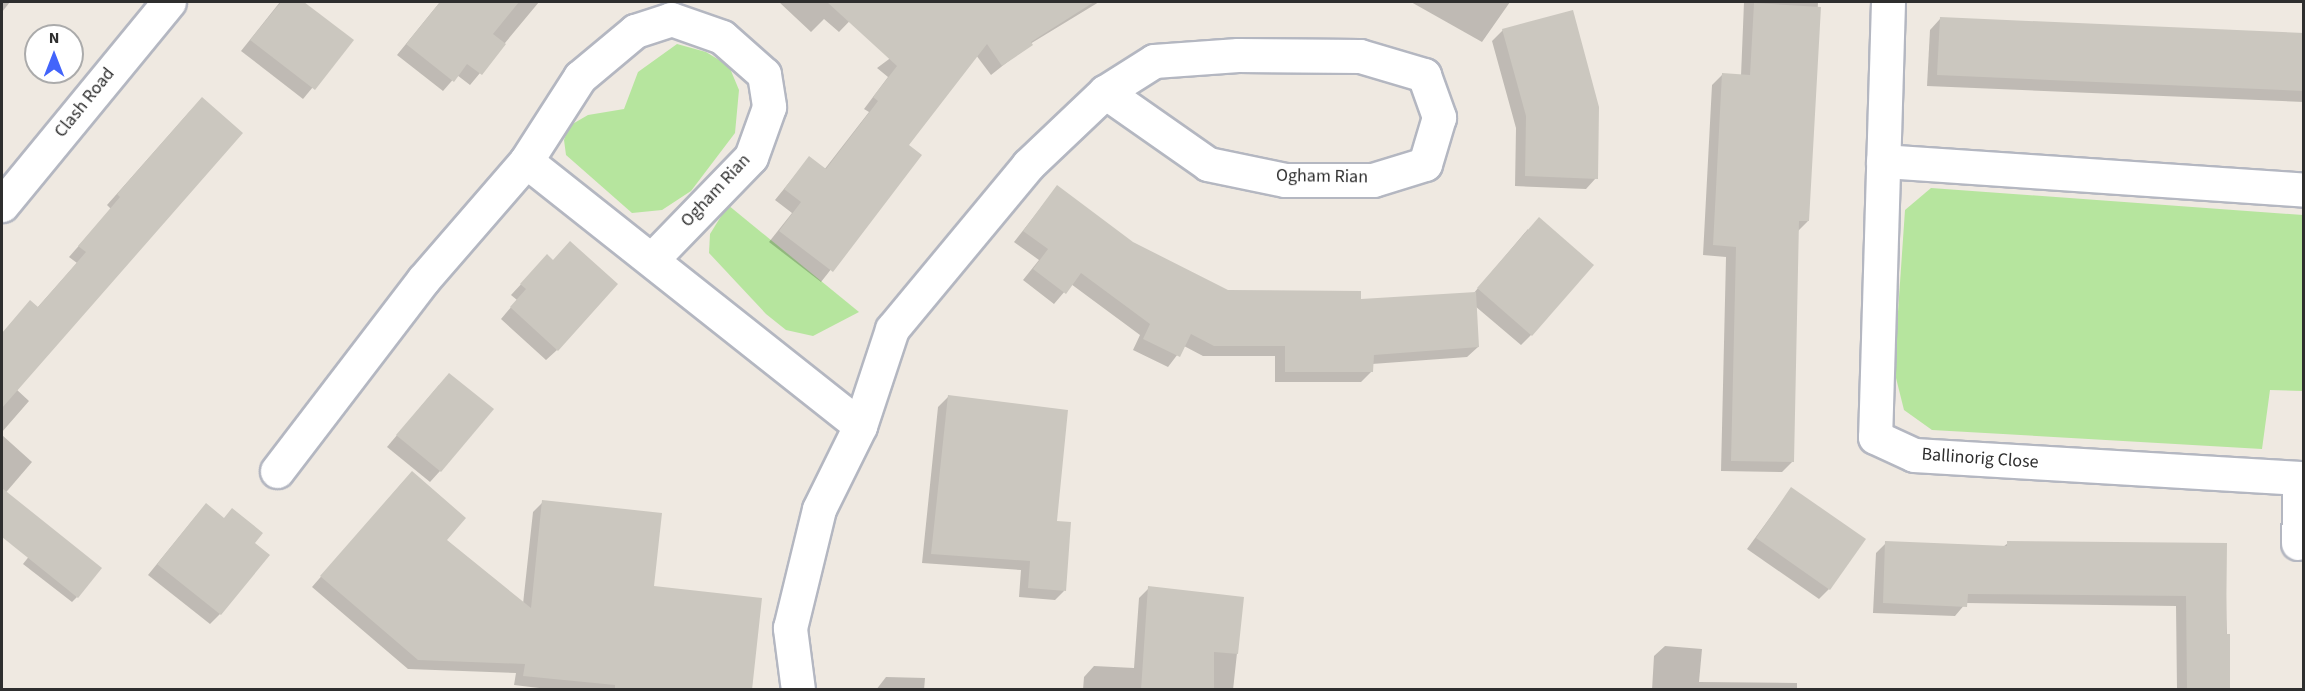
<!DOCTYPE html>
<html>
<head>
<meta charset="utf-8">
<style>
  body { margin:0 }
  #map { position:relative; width:2305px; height:691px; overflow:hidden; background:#efe9e1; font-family:"Source Sans 3",sans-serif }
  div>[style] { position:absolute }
  .green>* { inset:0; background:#b6e59e }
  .shadow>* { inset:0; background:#0003 }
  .building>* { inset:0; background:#cbc7bf }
  .roads { filter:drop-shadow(2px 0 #b4b7c1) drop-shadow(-2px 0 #b4b7c1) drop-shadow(0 2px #b4b7c1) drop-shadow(0 -2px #b4b7c1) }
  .minor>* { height:33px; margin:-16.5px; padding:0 16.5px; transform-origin:16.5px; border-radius:16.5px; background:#fff }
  span { translate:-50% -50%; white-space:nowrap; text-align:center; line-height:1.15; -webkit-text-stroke:4.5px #fff; paint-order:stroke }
  .street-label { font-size:18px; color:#2e2e2e }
  .frame { position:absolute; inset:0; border:3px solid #2e2e2e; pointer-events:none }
  .north { position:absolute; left:24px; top:24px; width:60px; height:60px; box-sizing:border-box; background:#fff; border:2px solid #ababab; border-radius:50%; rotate:0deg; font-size:16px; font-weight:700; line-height:24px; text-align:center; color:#2e2e2e }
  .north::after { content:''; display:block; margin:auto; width:21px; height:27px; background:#4264fb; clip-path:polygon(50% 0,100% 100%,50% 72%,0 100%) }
</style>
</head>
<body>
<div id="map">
  <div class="green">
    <i style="clip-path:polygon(677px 44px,706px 52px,729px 66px,739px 90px,735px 133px,691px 191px,662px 210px,632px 213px,566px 155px,564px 140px,569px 126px,588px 115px,624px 109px,638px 72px)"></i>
    <i style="clip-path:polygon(1931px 188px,2303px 215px,2303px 391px,2270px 390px,2262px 449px,1932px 430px,1904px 410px,1894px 370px,1905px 210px)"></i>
    <i style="clip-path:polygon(728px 205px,859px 312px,813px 336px,786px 330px,766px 314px,709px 253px,710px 234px)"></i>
  </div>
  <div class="shadow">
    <i style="clip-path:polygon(2px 2px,10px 2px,2px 12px)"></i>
    <i style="clip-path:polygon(280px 2px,302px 2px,352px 40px,303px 99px,241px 51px)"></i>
    <i style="clip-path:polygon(440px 2px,539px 2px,470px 85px,457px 75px,443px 91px,397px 55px)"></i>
    <i style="clip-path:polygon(779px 2px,868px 2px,839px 32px,824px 19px,811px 32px)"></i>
    <i style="clip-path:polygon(966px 2px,1099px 2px,1030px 44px,991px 75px,976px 55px,907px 146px,920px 156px,821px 282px,769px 242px,792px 213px,775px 200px,809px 158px,824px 170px,869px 112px,864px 109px,888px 77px,877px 68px)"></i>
    <i style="clip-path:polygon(1396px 2px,1510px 2px,1482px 42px,1411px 2px)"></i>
    <i style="clip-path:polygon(1744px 2px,1818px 2px,1808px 221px,1798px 231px,1793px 461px,1782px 472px,1721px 471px,1726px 257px,1703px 255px,1712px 85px,1722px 75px,1741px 76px)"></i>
    <i style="clip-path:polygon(1940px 19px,2304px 35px,2304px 102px,1927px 86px,1930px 30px)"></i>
    <i style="clip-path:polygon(1503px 30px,1596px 178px,1586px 189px,1515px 186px,1516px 128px,1492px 41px)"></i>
    <i style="clip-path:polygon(191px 110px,16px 389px,29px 401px,2px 432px,2px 334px,20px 313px,37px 308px,77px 263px,69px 257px,111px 209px,107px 205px)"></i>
    <i style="clip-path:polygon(1057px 187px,1132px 243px,1227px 292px,1359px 300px,1473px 294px,1528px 229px,1531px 335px,1521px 345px,1475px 306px,1478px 347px,1467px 357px,1372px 364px,1372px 371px,1361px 382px,1275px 382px,1275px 356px,1203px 356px,1184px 346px,1168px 367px,1133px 350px,1140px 335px,1071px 284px,1054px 304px,1023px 280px,1039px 260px,1014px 242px)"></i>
    <i style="clip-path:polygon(537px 267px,557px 350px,546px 360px,501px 319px,517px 300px,511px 295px)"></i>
    <i style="clip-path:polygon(439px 385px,440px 471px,430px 482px,387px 447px)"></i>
    <i style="clip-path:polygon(948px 397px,1055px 522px,1064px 591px,1055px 600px,1019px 597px,1021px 570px,922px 563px,938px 407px)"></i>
    <i style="clip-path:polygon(2px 435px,32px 462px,2px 497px)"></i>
    <i style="clip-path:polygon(403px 482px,445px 540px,523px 604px,533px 512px,543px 502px,653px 587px,751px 690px,556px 690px,514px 685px,516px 673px,408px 669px,312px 587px)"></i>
    <i style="clip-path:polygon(1791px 489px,1829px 589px,1819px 599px,1747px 549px)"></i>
    <i style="clip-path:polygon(196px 516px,253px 544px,220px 614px,210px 624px,148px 575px)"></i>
    <i style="clip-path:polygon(46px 535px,77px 597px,72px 602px,23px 564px)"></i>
    <i style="clip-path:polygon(1886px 543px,2003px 547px,2008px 543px,2225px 544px,2228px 690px,2177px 690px,2176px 606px,1966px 603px,1955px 616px,1873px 613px,1876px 553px)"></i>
    <i style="clip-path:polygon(1149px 588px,1243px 598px,1233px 690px,1083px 690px,1084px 677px,1094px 666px,1134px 668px,1139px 598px)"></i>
    <i style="clip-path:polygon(1665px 646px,1702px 649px,1699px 682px,1797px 683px,1797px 690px,1652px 690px,1654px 656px)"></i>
    <i style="clip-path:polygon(886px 677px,925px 678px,924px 690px,876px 690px)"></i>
    <i style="clip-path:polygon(237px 688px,306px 688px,306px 690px,224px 690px)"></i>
  </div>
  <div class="building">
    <i style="clip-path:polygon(281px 2px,304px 2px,354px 40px,315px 90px,250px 40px)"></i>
    <i style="clip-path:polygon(440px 2px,519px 2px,493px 34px,506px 44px,482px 75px,467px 64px,454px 82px,406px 44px)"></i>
    <i style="clip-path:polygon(827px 2px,1094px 2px,1031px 42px,1033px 45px,1002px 66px,987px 44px,909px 145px,922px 155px,833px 272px,779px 231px,801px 202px,784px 189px,809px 156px,826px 169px,878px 101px,873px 97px,897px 66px)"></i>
    <i style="clip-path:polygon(1754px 3px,1821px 7px,1809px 221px,1799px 221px,1794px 462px,1731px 461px,1736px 247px,1713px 245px,1722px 73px,1750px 75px)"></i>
    <i style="clip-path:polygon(1573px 10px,1599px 107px,1598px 179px,1525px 176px,1526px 116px,1502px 29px)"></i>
    <i style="clip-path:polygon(1940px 17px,2304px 33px,2304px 91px,1937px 75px)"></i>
    <i style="clip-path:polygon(202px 97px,243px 133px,2px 408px,2px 333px,30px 300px,38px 307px,86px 252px,78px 246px,120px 197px,117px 194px)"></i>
    <i style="clip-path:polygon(1057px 185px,1133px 242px,1228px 290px,1361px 291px,1361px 299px,1476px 292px,1479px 347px,1374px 355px,1373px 372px,1285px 372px,1285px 346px,1214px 346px,1191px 334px,1180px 357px,1143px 339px,1150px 324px,1081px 273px,1066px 294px,1033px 269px,1048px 249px,1023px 231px)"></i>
    <i style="clip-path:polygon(1539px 217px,1594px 265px,1532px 336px,1477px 288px)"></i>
    <i style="clip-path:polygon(570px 241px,618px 284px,558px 351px,510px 307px,526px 289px,520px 284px,547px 254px,553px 260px)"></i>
    <i style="clip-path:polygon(449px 373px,494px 409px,441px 472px,396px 435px)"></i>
    <i style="clip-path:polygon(948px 395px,1068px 410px,1057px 521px,1071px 522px,1066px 591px,1028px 588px,1030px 561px,931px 554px)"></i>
    <i style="clip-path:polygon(412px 471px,466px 518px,447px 540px,531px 608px,542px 500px,662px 513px,654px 586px,762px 598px,752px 690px,615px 690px,615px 685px,523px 676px,525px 664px,418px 660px,320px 576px)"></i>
    <i style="clip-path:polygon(1791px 487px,1866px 539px,1830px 590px,1756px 538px)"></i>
    <i style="clip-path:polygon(2px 488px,102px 568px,78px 598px,2px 537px)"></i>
    <i style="clip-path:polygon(206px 503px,224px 518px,232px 508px,263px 533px,255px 543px,270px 555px,221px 615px,157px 564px)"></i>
    <i style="clip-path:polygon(1885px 541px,2007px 546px,2007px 541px,2227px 543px,2226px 634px,2230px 634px,2230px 690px,2187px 690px,2186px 596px,1968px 594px,1967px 607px,1883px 603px)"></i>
    <i style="clip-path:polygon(1148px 586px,1244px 597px,1238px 654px,1214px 652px,1214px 690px,1141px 690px)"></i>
  </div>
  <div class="roads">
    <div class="minor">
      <i style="left:1888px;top:2px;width:435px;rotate:91.7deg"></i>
      <i style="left:1875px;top:437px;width:43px;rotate:24.8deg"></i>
      <i style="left:1914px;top:455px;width:387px;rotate:3.4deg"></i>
      <i style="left:2300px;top:478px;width:65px;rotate:91.8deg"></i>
      <i style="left:526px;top:161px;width:100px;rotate:-57.3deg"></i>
      <i style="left:580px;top:77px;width:72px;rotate:-39.9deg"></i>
      <i style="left:635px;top:31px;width:38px;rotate:-18deg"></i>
      <i style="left:671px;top:19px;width:54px;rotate:19.4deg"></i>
      <i style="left:722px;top:37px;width:56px;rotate:41.4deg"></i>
      <i style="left:764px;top:74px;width:33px;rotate:81deg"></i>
      <i style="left:769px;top:107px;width:53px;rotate:109.8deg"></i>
      <i style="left:751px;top:157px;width:142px;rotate:134.1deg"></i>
      <i style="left:1883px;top:161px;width:422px;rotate:3.9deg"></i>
      <i style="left:2px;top:205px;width:263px;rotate:-50.6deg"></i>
      <i style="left:277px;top:471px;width:240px;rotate:-52.6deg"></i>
      <i style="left:423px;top:280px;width:157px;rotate:-49.1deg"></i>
      <i style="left:526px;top:161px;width:426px;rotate:38.4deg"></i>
      <i style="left:798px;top:690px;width:63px;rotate:-97.4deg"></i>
      <i style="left:790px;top:628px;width:122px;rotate:-76.3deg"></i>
      <i style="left:819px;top:509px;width:93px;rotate:-63.7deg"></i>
      <i style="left:860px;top:426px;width:102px;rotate:-71.7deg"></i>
      <i style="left:892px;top:329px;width:213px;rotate:-50.3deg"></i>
      <i style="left:1028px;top:165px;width:106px;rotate:-43.5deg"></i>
      <i style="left:1105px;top:92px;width:58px;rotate:-32.3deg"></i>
      <i style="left:1154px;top:61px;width:84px;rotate:-4.1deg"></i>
      <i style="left:1238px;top:55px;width:122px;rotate:0.5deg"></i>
      <i style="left:1360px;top:56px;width:67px;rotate:16.5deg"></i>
      <i style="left:1424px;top:75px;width:45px;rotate:70.3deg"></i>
      <i style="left:1439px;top:117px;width:49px;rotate:106.6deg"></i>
      <i style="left:1425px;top:164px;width:54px;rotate:162.9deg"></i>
      <i style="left:1373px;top:180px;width:88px;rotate:180deg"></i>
      <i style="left:1285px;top:180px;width:79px;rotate:-168.3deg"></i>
      <i style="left:1208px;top:164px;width:126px;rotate:-145deg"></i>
    </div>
  </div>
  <div class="street-label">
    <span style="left:85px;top:103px;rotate:-51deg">Clash Road</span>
    <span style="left:1322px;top:177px;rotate:1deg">Ogham Rian</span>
    <span style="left:716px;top:191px;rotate:-47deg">Ogham Rian</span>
    <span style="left:1980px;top:459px;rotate:4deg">Ballinorig Close</span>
  </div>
  <div class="frame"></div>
  <div class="north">N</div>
</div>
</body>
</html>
